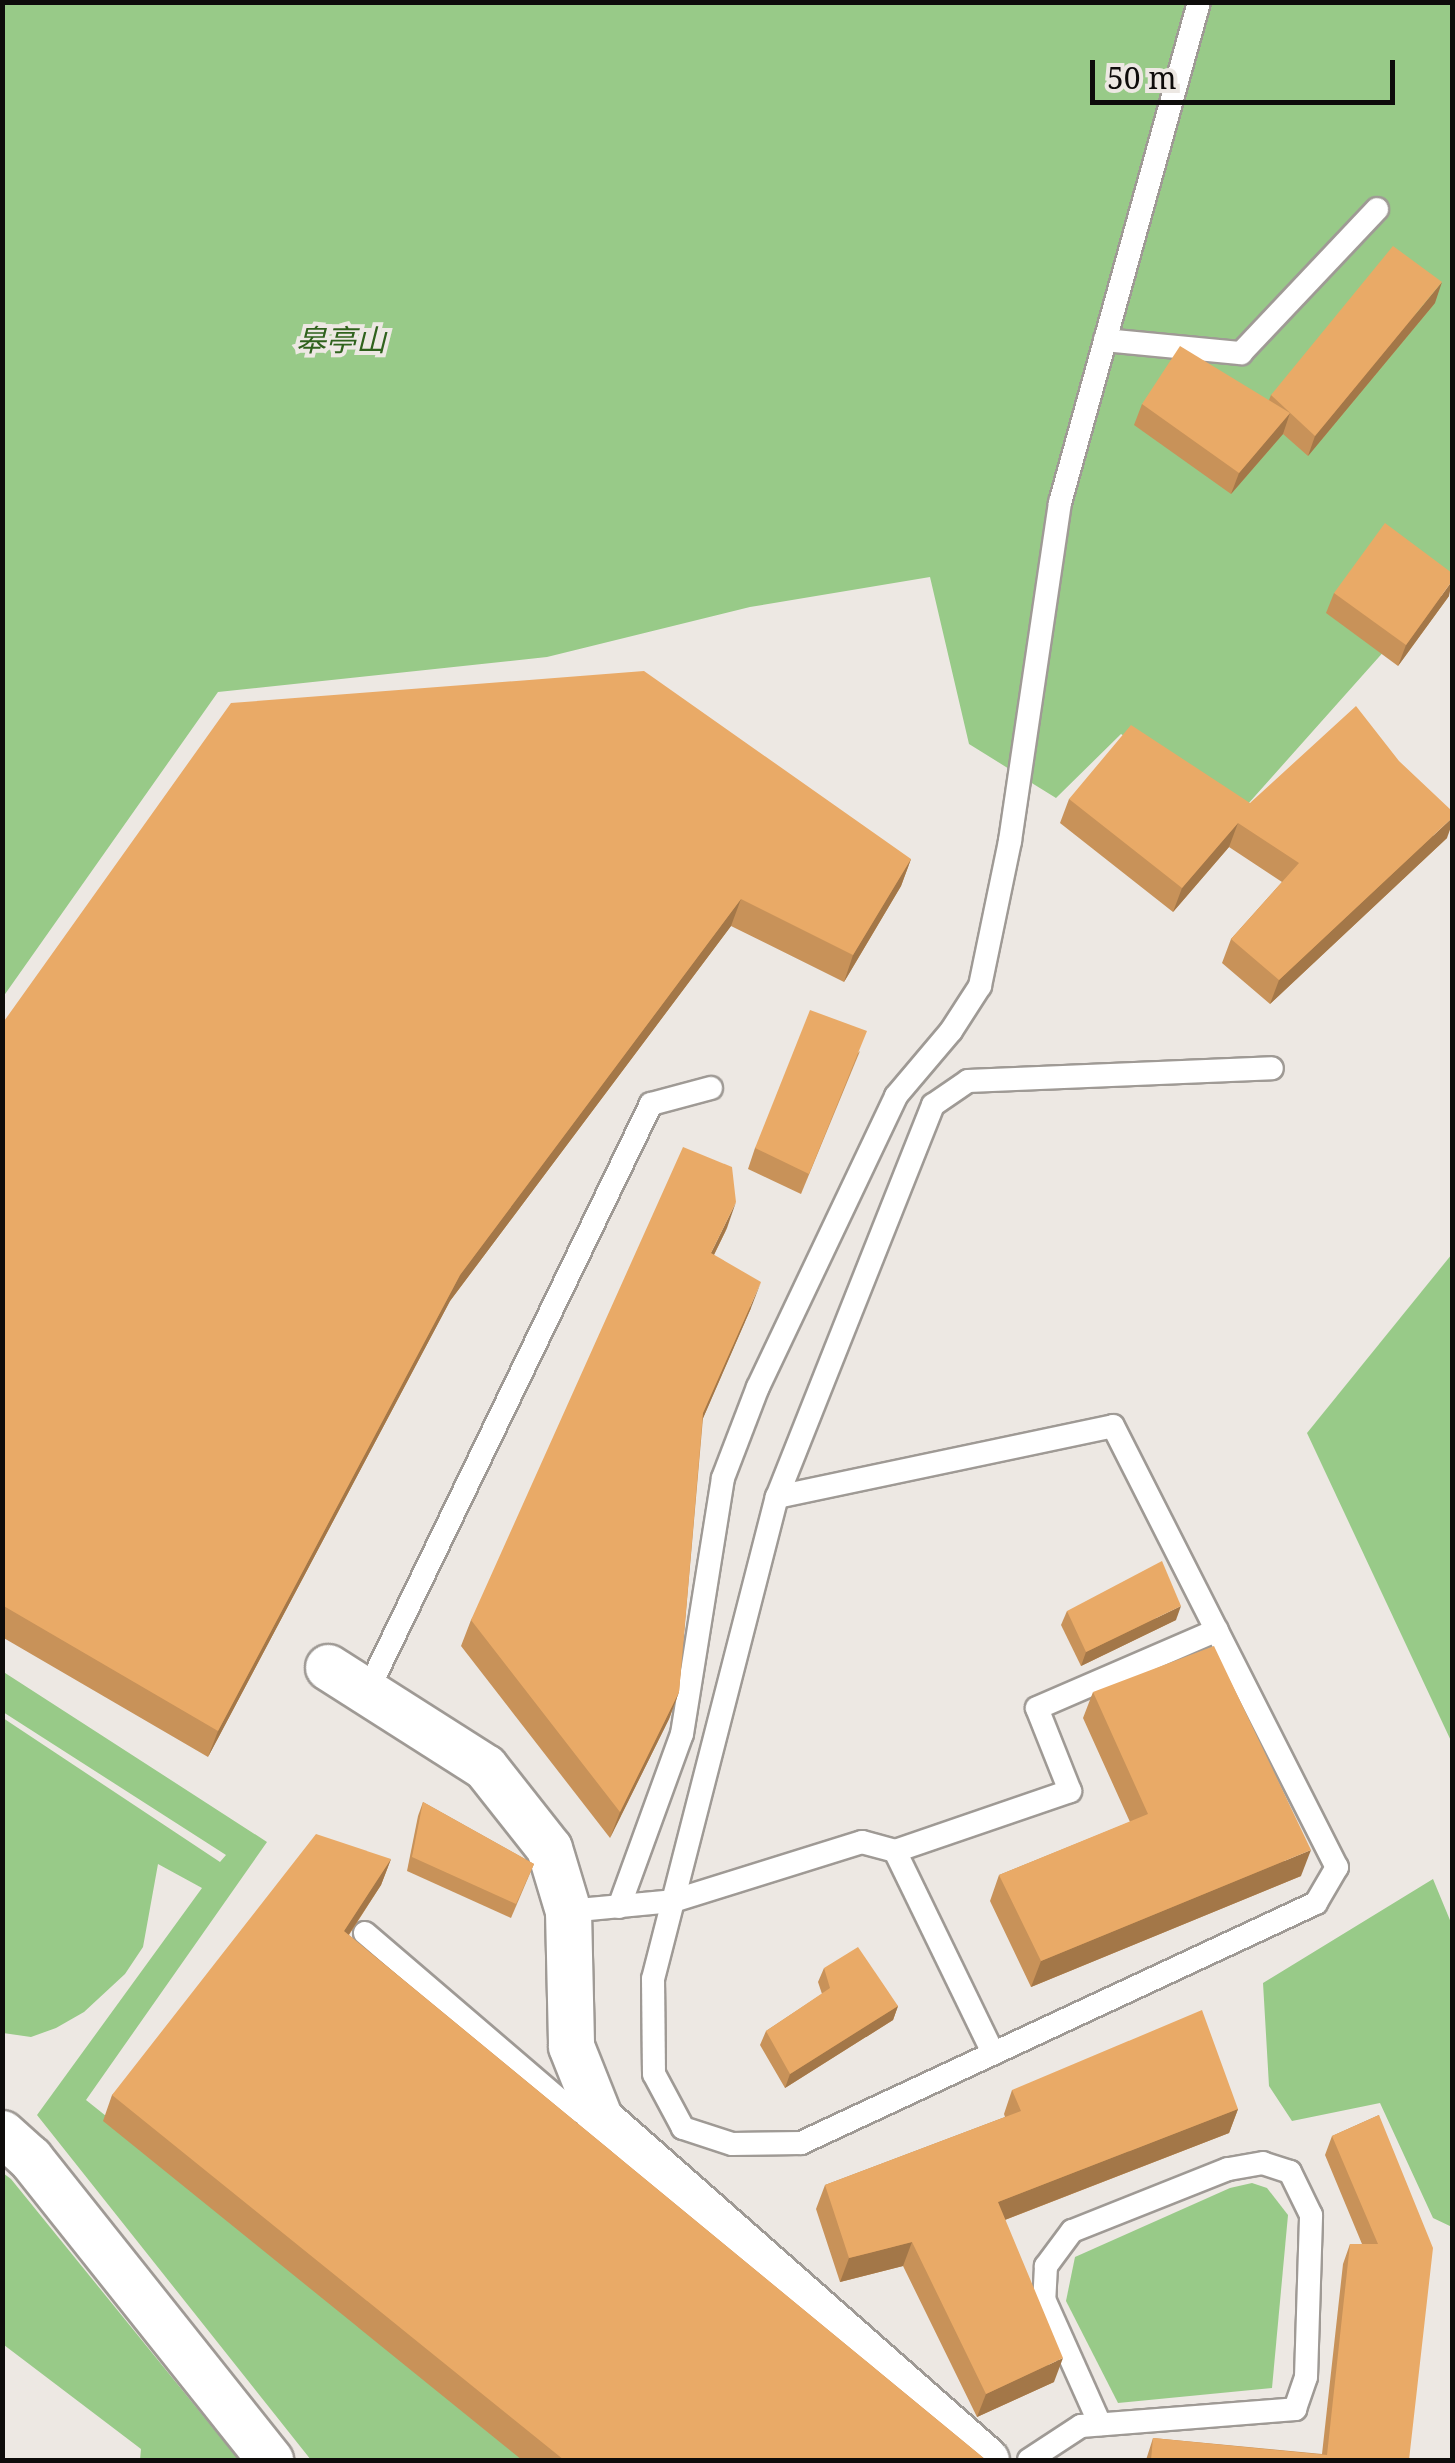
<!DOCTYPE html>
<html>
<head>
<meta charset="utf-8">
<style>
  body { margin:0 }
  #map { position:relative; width:1455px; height:2463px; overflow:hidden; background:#ede8e3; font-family:"Noto Serif","Noto Sans SC",serif }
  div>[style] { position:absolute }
  .green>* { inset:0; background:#98ca88 }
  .roads { filter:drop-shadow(2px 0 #9f9a95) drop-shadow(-2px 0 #9f9a95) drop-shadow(0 2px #9f9a95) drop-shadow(0 -2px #9f9a95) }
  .service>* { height:22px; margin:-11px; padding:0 11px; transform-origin:11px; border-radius:11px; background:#fff }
  .minor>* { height:45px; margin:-22.5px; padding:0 22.5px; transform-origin:22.5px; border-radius:22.5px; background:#fff }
  .wall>* { inset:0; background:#c89259 }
  .shaded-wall>* { inset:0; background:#a37748 }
  .building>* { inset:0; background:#e9aa67 }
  span { translate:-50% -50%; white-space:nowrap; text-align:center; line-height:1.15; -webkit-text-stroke:8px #ede8e3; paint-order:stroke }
  .park-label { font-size:30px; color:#30621d; font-style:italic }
  .frame { position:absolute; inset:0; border:5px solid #0e0c0b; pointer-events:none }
  .scale { position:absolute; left:1090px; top:60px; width:305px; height:45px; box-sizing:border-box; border:5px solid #0e0c0b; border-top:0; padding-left:12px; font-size:30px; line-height:35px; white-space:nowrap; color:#0e0c0b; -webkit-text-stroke:8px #ede8e3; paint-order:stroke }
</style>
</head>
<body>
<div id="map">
  <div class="green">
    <i style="clip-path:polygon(3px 3px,1452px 3px,1452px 575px,1239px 814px,1121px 734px,1056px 798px,969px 744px,930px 577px,750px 607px,547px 657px,218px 692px,3px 997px)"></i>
    <i style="clip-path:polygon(1452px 1254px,1452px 1743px,1307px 1433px)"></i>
    <i style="clip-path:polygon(2px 1671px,267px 1842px,86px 2100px,536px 2460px,311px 2460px,37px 2115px,202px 1888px,158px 1864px,143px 1947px,125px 1974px,84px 2012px,56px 2028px,31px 2037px,3px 2033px,3px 1718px,220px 1862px,226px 1855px,3px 1712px)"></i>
    <i style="clip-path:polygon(1433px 1879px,1452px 1925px,1452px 2227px,1433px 2218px,1380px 2103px,1292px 2121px,1269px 2086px,1263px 1983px)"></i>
    <i style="clip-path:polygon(3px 2173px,11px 2179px,239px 2460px,140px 2460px,141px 2449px,4px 2345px)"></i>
    <i style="clip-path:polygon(1252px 2183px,1267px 2188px,1288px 2215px,1272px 2388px,1118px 2403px,1066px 2301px,1075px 2257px,1230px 2188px)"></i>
  </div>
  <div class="roads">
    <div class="service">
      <i style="left:1105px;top:340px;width:137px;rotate:5.5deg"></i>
      <i style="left:1241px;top:353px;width:198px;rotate:-46.6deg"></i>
      <i style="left:777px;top:1497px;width:343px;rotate:-11.9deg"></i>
      <i style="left:1113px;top:1426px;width:495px;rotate:63.1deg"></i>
      <i style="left:1337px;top:1867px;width:42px;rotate:120.3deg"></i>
      <i style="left:1316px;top:1903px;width:568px;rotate:155.01deg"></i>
      <i style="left:801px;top:2143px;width:69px;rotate:179.2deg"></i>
      <i style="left:732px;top:2144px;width:52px;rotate:-161.9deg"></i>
      <i style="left:683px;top:2128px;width:61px;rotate:-118.2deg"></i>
      <i style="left:654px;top:2074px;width:95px;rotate:-90.6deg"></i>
      <i style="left:653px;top:1979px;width:498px;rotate:-75.6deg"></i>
      <i style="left:777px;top:1497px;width:422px;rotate:-68.3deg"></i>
      <i style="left:933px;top:1105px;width:42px;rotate:-34.4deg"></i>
      <i style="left:968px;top:1081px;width:304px;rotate:-2.4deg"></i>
      <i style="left:367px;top:1692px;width:653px;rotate:-64.22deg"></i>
      <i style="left:651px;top:1104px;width:62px;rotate:-14.9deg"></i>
      <i style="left:895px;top:1851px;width:185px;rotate:-18.9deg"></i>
      <i style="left:1070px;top:1791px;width:89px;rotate:-111.7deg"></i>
      <i style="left:1037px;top:1708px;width:196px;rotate:-23.4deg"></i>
      <i style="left:619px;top:1907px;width:184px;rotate:-70deg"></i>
      <i style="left:682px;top:1734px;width:259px;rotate:-80.9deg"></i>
      <i style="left:723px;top:1478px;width:97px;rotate:-69deg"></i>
      <i style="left:758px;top:1387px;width:322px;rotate:-64.6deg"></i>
      <i style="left:896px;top:1096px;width:85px;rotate:-49.8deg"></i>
      <i style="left:951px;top:1031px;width:54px;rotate:-57.2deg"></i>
      <i style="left:980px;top:986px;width:148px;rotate:-78.3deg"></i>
      <i style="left:1010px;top:841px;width:342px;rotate:-81.6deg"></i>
      <i style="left:1060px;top:503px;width:520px;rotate:-74.49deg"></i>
      <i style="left:568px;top:1911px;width:105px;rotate:-5.4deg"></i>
      <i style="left:673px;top:1901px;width:198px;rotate:-17.3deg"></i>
      <i style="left:862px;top:1842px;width:34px;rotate:15deg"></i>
      <i style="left:895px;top:1851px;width:225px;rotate:64.1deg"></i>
      <i style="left:365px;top:1933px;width:267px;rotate:40.6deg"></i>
      <i style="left:568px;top:2107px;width:31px;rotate:21deg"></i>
      <i style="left:1029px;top:2460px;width:62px;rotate:-33.2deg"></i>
      <i style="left:1081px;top:2426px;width:215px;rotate:-4.5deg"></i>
      <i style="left:1295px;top:2409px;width:34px;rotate:-71deg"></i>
      <i style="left:1306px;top:2377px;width:162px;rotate:-88.2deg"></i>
      <i style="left:1311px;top:2215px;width:48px;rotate:-116deg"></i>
      <i style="left:1290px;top:2172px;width:28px;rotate:-162deg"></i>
      <i style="left:1263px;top:2163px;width:36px;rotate:170deg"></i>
      <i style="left:1228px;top:2169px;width:168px;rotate:158.3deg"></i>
      <i style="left:1072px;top:2231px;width:44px;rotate:126.6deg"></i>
      <i style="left:1046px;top:2266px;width:33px;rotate:93deg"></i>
      <i style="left:1044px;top:2299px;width:137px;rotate:65.9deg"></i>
    </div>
    <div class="minor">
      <i style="left:328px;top:1667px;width:186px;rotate:32.5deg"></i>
      <i style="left:485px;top:1767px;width:103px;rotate:51.7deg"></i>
      <i style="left:549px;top:1848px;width:66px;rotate:73.2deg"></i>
      <i style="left:568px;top:1911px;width:135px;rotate:88.7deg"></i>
      <i style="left:571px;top:2046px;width:79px;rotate:68.3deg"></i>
      <i style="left:600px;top:2119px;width:515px;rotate:41.46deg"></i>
      <i style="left:2px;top:2133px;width:38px;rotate:42deg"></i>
      <i style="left:30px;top:2158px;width:386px;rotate:51.5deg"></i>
    </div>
  </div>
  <div class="wall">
    <i style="clip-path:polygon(1435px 303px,1308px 456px,1283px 434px,1231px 494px,1134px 425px,1142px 404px,1269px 400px,1271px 395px)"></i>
    <i style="clip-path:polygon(1334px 593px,1449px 596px,1398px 666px,1326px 613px)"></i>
    <i style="clip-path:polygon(1069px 799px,1250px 803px,1447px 838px,1270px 1004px,1222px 963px,1231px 939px,1282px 882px,1229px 847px,1173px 912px,1060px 823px)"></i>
    <i style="clip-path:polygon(911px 859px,901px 886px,844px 982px,731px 926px,450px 1301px,208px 1757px,2px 1637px,2px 1024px)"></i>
    <i style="clip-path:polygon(860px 1051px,801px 1194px,748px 1169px,755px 1148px)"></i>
    <i style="clip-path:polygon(727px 1228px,714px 1255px,751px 1308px,703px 1418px,679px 1692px,669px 1719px,610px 1838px,461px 1646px,471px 1620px)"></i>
    <i style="clip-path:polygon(1067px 1611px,1176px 1620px,1081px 1666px,1061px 1625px)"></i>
    <i style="clip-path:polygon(1093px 1692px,1301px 1876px,1031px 1987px,990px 1901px,999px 1875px,1130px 1822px,1083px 1718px)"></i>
    <i style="clip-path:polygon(423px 1802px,534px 1864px,511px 1918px,407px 1871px,418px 1816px)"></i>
    <i style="clip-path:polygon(391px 1859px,381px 1885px,349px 1935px,986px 2460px,522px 2460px,103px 2121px,112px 2095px)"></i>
    <i style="clip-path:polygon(824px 1968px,898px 2006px,893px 2020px,785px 2088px,760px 2045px,766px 2031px,822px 1994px,818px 1982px)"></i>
    <i style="clip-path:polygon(1012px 2090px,1238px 2109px,1229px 2133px,1005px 2220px,1054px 2382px,977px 2417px,903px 2266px,840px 2282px,816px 2209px,825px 2185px,1005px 2117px,1004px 2114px)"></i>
    <i style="clip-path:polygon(1379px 2115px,1409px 2460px,1146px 2460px,1153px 2438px,1322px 2454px,1343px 2264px,1350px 2244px,1362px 2244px,1325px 2155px,1332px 2136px)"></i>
  </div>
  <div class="shaded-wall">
    <i style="clip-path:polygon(1442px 282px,1435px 303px,1308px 456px,1315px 436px)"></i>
    <i style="clip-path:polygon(1290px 413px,1283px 434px,1231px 494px,1239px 473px)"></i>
    <i style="clip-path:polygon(1452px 581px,1449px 596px,1398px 666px,1406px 645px)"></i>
    <i style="clip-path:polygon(1452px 818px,1452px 824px,1447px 838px,1270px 1004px,1279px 980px)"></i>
    <i style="clip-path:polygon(1238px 823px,1229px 847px,1173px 912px,1182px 888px)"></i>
    <i style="clip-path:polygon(911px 859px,901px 886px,844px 982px,853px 955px)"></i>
    <i style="clip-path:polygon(741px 899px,731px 926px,450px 1301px,208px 1757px,218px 1731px,460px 1275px)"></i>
    <i style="clip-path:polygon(736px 1202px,727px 1228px,702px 1279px,711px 1253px)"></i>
    <i style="clip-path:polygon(761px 1282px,751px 1308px,694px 1439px,703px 1413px)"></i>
    <i style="clip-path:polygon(1181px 1606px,1176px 1620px,1081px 1666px,1086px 1652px)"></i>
    <i style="clip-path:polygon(679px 1692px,669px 1719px,610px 1838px,620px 1812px)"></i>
    <i style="clip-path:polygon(1311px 1850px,1301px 1876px,1031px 1987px,1041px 1961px)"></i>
    <i style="clip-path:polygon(391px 1859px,381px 1885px,334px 1957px,344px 1931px)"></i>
    <i style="clip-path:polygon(898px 2006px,893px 2020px,785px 2088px,790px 2074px)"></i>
    <i style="clip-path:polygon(1238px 2109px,1229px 2133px,989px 2226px,998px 2202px)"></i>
    <i style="clip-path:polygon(912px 2242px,903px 2266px,840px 2282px,849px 2258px)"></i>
    <i style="clip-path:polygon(1063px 2358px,1054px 2382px,977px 2417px,986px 2394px)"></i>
  </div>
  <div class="building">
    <i style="clip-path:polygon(1393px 246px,1442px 282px,1315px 436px,1271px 395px)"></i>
    <i style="clip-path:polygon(1180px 346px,1290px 413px,1239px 473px,1142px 404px)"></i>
    <i style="clip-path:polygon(1385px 523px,1452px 573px,1452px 581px,1406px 645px,1334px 593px)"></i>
    <i style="clip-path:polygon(644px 671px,911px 859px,853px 955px,741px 899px,460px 1275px,218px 1731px,2px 1605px,2px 1024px,231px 703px)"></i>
    <i style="clip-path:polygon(1356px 706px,1399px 761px,1452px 811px,1452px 818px,1279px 980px,1231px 939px,1299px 863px,1238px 823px,1182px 888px,1069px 799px,1131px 725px,1250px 803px)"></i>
    <i style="clip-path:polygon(810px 1010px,867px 1031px,809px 1174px,755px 1148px)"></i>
    <i style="clip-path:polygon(683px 1147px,732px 1167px,736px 1202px,711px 1253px,761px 1282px,703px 1413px,679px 1692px,620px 1812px,471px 1620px)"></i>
    <i style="clip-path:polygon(1162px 1561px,1181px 1606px,1086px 1652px,1067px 1611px)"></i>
    <i style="clip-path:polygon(1214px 1646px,1311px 1850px,1041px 1961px,999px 1875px,1148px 1814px,1093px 1692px)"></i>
    <i style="clip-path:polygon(423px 1802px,534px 1864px,516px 1904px,412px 1857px)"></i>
    <i style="clip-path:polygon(316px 1834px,391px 1859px,344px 1931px,986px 2460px,564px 2460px,112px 2095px)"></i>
    <i style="clip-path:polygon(858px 1947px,898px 2006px,790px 2074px,766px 2031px,830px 1988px,824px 1968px)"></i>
    <i style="clip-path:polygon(1202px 2010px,1238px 2109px,998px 2202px,1063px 2358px,986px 2394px,912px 2242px,849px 2258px,825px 2185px,1021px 2111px,1012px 2090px)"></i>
    <i style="clip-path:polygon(1379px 2115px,1433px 2248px,1409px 2460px,1151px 2460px,1153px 2438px,1327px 2455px,1350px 2244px,1378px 2244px,1332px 2136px)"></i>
  </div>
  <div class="park-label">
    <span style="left:341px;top:340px">皋亭山</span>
  </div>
  <div class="frame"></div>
  <div class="scale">50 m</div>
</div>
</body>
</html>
